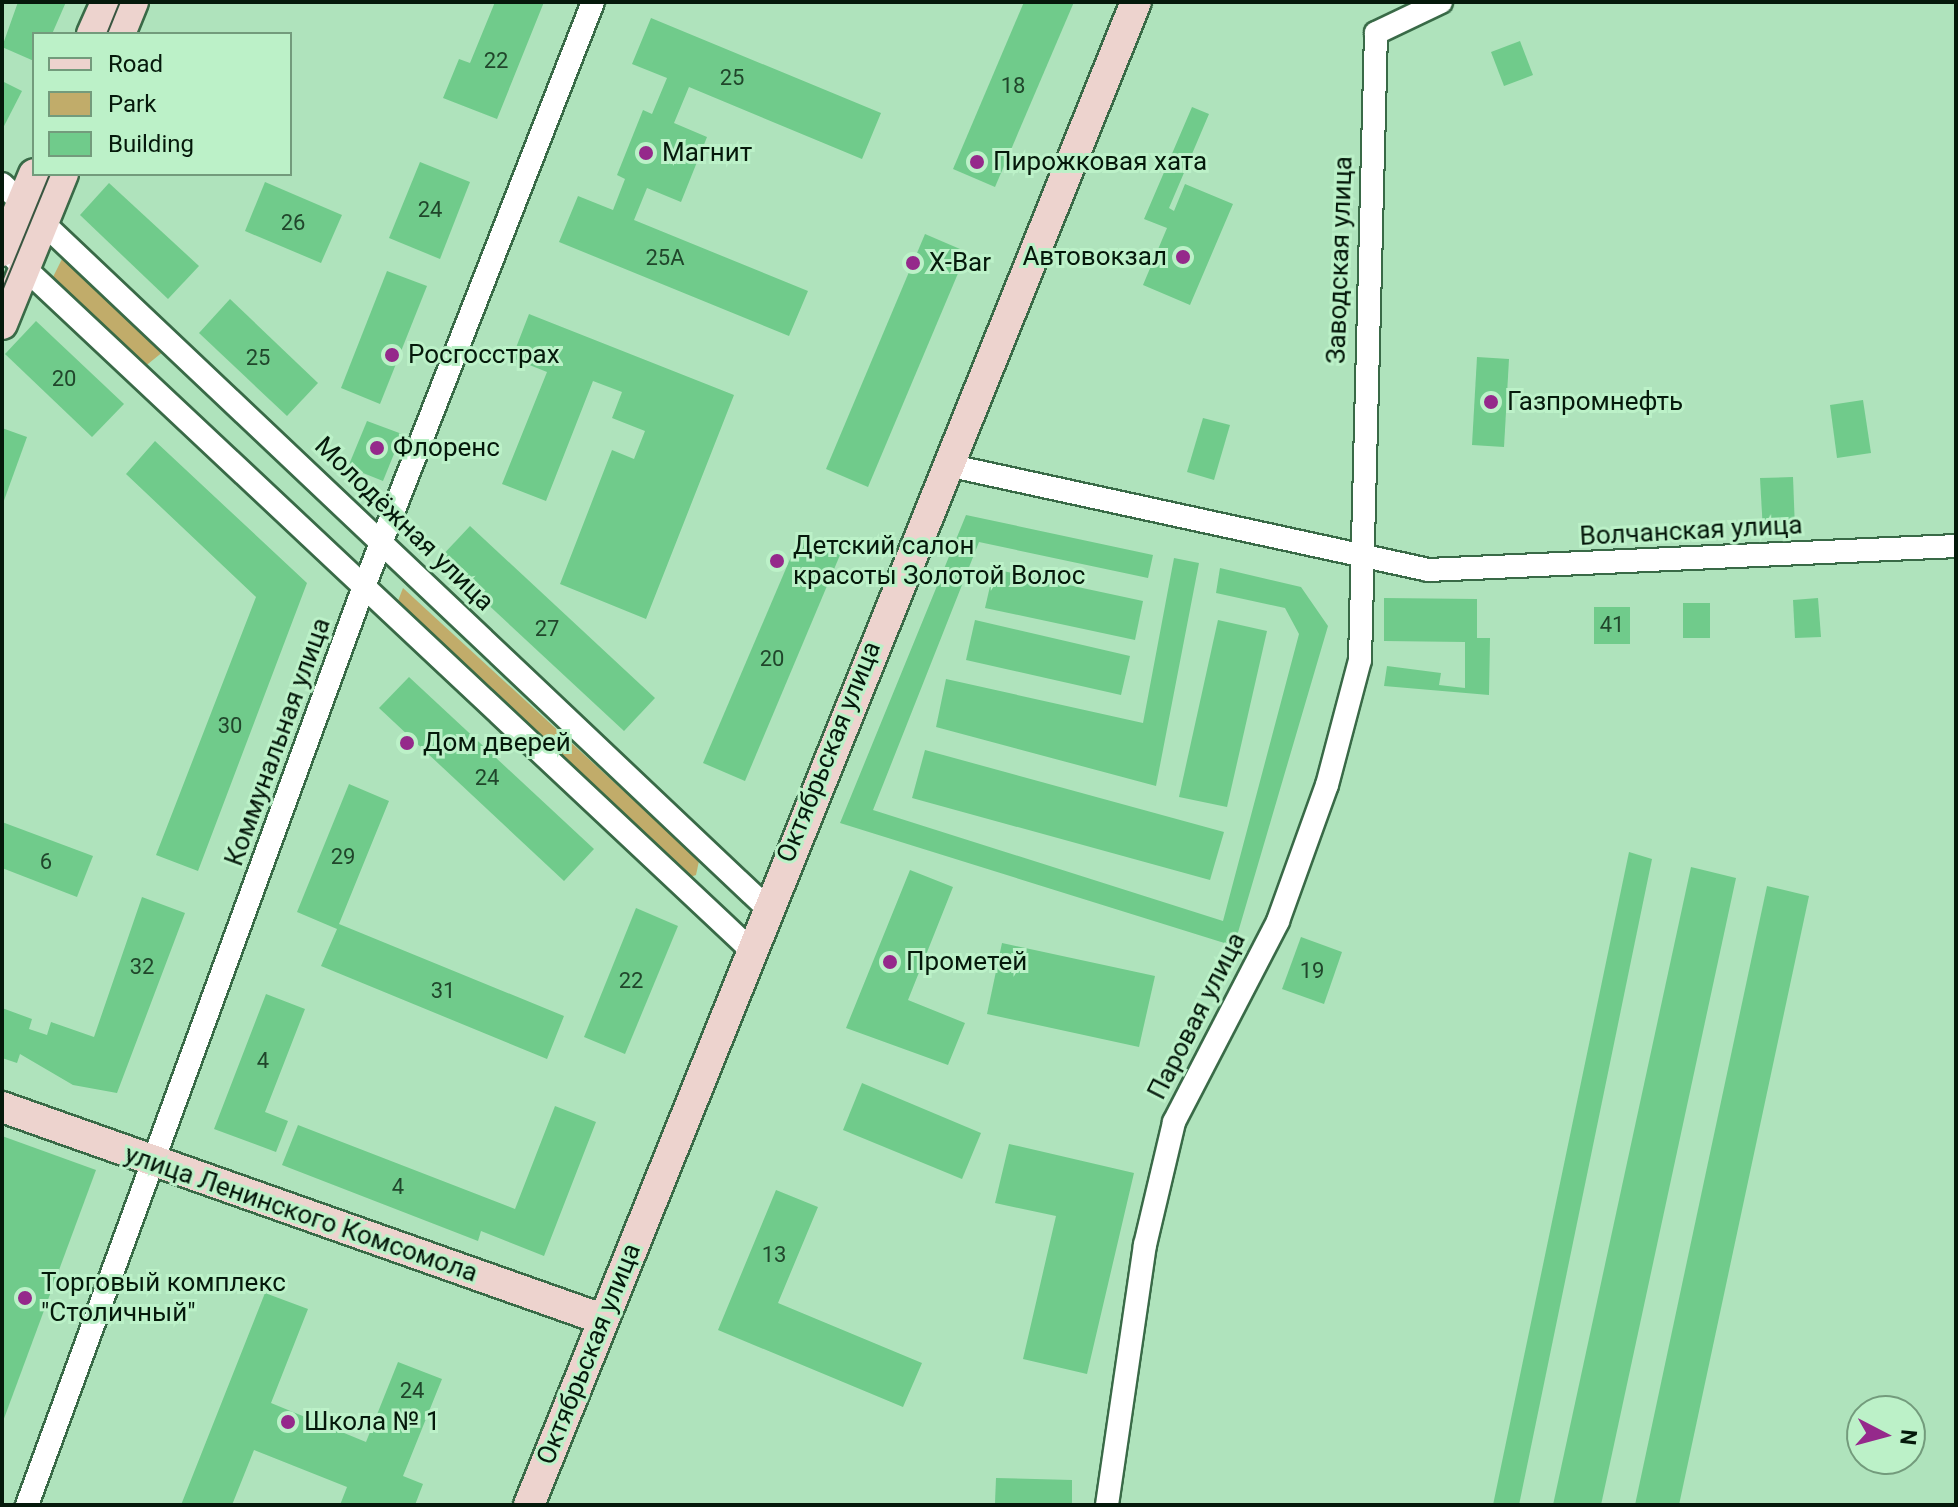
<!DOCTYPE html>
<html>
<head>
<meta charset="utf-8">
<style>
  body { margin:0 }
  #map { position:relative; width:1958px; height:1507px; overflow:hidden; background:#afe3bc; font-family:Roboto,sans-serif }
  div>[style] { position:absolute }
  .green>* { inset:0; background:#c1ac6a }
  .building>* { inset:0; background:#70cb8b }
  .roads { filter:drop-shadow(2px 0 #396a47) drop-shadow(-2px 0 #396a47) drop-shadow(0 2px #396a47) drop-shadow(0 -2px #396a47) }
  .street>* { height:22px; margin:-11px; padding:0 11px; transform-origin:11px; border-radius:11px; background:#fff }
  .secondary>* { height:30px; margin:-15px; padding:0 15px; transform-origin:15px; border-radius:15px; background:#edd3ce }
  .tram>* { height:2px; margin:-1px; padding:0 1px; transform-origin:1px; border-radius:1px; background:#385540 }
  .dots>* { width:22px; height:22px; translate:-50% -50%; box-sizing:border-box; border:4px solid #bcf1c8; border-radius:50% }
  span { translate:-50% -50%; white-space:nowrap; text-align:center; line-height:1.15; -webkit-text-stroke:6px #bcf1c8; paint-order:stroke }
  .number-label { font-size:22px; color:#20462b }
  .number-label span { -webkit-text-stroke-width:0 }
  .poi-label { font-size:26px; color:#05190b }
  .left { translate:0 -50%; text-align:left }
  .right { translate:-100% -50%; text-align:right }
  .street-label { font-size:26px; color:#05190b }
  .frame { position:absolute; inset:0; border:4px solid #05190b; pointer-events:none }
  .legend { position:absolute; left:32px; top:32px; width:260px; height:144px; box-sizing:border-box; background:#bcf1c8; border:2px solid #739b7c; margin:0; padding:10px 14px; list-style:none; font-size:24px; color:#05190b }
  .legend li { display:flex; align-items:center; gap:16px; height:40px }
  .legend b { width:40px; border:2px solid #739b7c }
  .north { position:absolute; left:1846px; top:1395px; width:80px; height:80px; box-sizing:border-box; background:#bcf1c8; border:2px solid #739b7c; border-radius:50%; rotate:96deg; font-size:22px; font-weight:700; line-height:32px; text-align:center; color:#05190b }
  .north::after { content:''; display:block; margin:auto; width:28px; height:36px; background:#95298b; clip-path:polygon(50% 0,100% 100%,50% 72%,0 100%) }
</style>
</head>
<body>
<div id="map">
  <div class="green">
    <i style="clip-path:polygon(64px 255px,164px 351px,143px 368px,50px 283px)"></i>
    <i style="clip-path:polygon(403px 588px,678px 841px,699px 861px,696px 875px,687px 878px,396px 606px)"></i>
  </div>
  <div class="building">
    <i style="clip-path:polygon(18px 2px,66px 2px,52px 34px,34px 34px,34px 61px,2px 47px)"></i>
    <i style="clip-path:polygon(495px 2px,544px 2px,497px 119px,443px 98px,459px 59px,470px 63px)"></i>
    <i style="clip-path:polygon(1024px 2px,1074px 2px,995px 187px,953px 169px)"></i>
    <i style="clip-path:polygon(651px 18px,881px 113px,862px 159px,689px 87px,674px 123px,707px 137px,681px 202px,647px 188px,634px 220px,808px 291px,789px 336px,559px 242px,578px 196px,613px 210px,625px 179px,617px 175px,643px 110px,652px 114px,667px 78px,632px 64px)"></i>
    <i style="clip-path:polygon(1520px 41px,1533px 75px,1504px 86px,1491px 52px)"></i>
    <i style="clip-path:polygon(2px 81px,22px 91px,2px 130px)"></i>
    <i style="clip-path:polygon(1192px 107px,1209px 114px,1169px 208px,1174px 211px,1185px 184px,1233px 204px,1190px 305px,1143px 285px,1167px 228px,1144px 219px)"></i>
    <i style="clip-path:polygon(420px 162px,470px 182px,440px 259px,389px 238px)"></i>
    <i style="clip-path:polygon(265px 182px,342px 215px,321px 263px,245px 231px)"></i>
    <i style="clip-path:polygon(109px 183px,199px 266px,168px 299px,80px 215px)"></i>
    <i style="clip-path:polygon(925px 234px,967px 252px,868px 487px,826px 469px)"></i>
    <i style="clip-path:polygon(387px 271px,427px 286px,380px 404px,341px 388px)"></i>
    <i style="clip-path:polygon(230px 299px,318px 383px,287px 416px,199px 333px)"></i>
    <i style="clip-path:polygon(529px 314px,734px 395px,646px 619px,560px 584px,612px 450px,634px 459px,645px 431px,612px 418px,622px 392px,593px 381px,546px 501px,502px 484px,547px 372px,512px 358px)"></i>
    <i style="clip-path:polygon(36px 321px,124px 404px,92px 437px,5px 354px)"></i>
    <i style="clip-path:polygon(1477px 357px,1509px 359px,1504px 447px,1472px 445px)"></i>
    <i style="clip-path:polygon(1863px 400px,1871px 453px,1837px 458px,1830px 405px)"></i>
    <i style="clip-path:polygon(1203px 418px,1230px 425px,1214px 480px,1187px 472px)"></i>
    <i style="clip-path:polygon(367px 421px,402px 434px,383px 481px,348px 467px)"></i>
    <i style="clip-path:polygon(2px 428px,27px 437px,2px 506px)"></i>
    <i style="clip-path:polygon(155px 441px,307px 583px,198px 871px,156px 855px,256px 597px,126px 474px)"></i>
    <i style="clip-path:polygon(1793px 477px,1795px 529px,1763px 531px,1760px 478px)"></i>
    <i style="clip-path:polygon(966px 515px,1153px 555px,1148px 578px,979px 542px,873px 810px,1223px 921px,1299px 634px,1285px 608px,1216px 593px,1220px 568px,1301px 587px,1328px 626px,1234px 946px,840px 823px)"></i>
    <i style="clip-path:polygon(470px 526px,655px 698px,624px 731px,439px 559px)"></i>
    <i style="clip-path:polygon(799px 538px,840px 555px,745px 781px,703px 763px)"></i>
    <i style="clip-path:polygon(1174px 558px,1199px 563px,1156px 786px,936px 727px,946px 679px,1143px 723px)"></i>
    <i style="clip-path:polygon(994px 569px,1143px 601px,1135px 640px,985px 608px)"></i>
    <i style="clip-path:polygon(1384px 598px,1477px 599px,1477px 638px,1490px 638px,1489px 695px,1384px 686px,1387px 666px,1441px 673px,1439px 685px,1465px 688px,1465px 642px,1384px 641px)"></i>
    <i style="clip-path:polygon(1818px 598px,1821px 637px,1795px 638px,1793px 600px)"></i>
    <i style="clip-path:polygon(1683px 603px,1710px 603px,1710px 638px,1683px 638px)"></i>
    <i style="clip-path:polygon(1594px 607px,1630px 607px,1630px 644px,1594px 644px)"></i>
    <i style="clip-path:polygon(975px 620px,1130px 656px,1121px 695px,966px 660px)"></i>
    <i style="clip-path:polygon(1218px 620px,1267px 631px,1227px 807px,1179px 797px)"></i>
    <i style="clip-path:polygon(409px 677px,594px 849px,564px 881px,379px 708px)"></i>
    <i style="clip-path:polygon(925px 750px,1224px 832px,1210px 880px,912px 798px)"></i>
    <i style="clip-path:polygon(349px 784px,389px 801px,339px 924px,564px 1016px,547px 1059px,321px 966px,337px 929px,297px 912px)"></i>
    <i style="clip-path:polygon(2px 822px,93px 856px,77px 897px,2px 868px)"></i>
    <i style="clip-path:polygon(1629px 852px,1652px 859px,1519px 1505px,1493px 1505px)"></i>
    <i style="clip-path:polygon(1691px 867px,1736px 878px,1601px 1505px,1553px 1505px)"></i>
    <i style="clip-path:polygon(910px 870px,953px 887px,908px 1000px,965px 1023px,948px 1065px,846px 1028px)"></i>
    <i style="clip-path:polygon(1767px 886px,1809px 896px,1679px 1505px,1635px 1505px)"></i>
    <i style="clip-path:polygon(142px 897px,185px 913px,117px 1093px,73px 1085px,20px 1054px,17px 1063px,2px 1058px,2px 1008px,32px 1019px,29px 1029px,47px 1035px,51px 1022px,94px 1037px)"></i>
    <i style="clip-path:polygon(636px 908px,678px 926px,625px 1054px,584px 1037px)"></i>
    <i style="clip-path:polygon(1301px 937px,1342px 952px,1324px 1004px,1282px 989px)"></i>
    <i style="clip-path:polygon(1002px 943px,1155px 976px,1139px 1047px,987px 1014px)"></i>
    <i style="clip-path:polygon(266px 994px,305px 1009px,265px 1112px,288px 1121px,276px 1152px,214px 1129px)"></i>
    <i style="clip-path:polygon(862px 1083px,981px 1133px,962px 1179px,843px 1130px)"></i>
    <i style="clip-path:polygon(555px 1106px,596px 1122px,544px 1256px,481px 1231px,478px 1241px,282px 1165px,298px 1125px,515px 1209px)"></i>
    <i style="clip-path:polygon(2px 1136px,96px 1170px,2px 1424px)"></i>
    <i style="clip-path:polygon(1009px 1144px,1134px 1173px,1087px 1374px,1023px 1359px,1056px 1216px,995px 1203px)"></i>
    <i style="clip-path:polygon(776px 1190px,818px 1207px,778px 1303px,922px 1363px,903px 1407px,718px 1330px)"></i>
    <i style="clip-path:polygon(265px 1293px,308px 1309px,271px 1403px,366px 1442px,398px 1362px,442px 1379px,403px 1476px,423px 1484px,415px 1505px,340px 1505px,347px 1487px,254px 1450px,232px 1505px,181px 1505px)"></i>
    <i style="clip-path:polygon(996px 1478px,1072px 1480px,1072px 1505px,995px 1503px)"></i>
  </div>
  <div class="roads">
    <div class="street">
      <i style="left:2px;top:184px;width:1052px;rotate:43.42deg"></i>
      <i style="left:15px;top:259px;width:1007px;rotate:43.19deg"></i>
      <i style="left:947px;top:465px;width:492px;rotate:12.3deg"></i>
      <i style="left:1428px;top:570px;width:529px;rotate:-2.6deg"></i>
      <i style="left:27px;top:1505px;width:976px;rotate:-69.86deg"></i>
      <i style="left:363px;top:589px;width:630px;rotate:-68.6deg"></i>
      <i style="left:1107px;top:1505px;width:263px;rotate:-81.7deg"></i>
      <i style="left:1145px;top:1245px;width:126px;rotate:-76.7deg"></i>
      <i style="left:1174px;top:1122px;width:226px;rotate:-62.6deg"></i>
      <i style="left:1278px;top:921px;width:145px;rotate:-70.2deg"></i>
      <i style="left:1327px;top:785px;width:129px;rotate:-75.2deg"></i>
      <i style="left:1360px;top:660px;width:627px;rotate:-88.54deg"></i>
      <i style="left:1376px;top:33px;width:72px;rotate:-25.5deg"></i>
    </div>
    <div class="secondary">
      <i style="left:92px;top:34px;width:35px;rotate:-66deg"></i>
      <i style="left:120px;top:34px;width:35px;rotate:-68deg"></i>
      <i style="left:2px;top:251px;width:83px;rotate:-67.4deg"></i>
      <i style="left:2px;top:324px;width:162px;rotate:-67.9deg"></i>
      <i style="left:2px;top:1107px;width:636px;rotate:19.46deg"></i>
      <i style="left:529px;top:1505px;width:1621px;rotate:-68.01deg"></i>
    </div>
  </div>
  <div class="tram">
    <i style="left:107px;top:34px;width:35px;rotate:-68deg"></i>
    <i style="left:2px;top:291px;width:126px;rotate:-67.7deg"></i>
  </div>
  <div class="dots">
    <i style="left:646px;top:153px;background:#95298b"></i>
    <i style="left:977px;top:162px;background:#95298b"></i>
    <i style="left:1183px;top:257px;background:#95298b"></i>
    <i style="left:913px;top:263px;background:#95298b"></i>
    <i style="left:392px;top:355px;background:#95298b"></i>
    <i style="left:1491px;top:402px;background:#95298b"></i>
    <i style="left:377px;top:448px;background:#95298b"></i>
    <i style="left:777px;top:561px;background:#95298b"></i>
    <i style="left:407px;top:743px;background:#95298b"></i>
    <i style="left:890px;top:962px;background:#95298b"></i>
    <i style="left:25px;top:1298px;background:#95298b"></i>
    <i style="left:288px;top:1422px;background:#95298b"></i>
  </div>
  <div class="number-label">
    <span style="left:496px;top:61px">22</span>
    <span style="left:732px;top:78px">25</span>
    <span style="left:1013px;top:86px">18</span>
    <span style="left:430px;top:210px">24</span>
    <span style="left:293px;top:223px">26</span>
    <span style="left:665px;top:258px">25А</span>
    <span style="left:258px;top:358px">25</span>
    <span style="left:64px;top:379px">20</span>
    <span style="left:1612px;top:625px">41</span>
    <span style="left:547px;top:629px">27</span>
    <span style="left:772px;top:659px">20</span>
    <span style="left:230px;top:726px">30</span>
    <span style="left:487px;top:778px">24</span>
    <span style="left:343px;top:857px">29</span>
    <span style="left:46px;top:862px">6</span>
    <span style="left:142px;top:967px">32</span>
    <span style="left:1312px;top:971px">19</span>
    <span style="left:631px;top:981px">22</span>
    <span style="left:443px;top:991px">31</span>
    <span style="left:263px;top:1061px">4</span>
    <span style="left:398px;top:1187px">4</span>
    <span style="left:774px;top:1255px">13</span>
    <span style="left:412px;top:1391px">24</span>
  </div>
  <div class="poi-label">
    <span class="left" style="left:662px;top:153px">Магнит</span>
    <span class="left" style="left:993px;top:162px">Пирожковая хата</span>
    <span class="right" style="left:1167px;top:257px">Автовокзал</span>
    <span class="left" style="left:929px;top:263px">X-Bar</span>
    <span class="left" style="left:408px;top:355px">Росгосстрах</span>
    <span class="left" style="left:1507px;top:402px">Газпромнефть</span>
    <span class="left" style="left:393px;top:448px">Флоренс</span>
    <span class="left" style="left:793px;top:561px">Детский салон<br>красоты Золотой Волос</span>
    <span class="left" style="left:423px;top:743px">Дом дверей</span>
    <span class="left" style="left:906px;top:962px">Прометей</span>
    <span class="left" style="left:41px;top:1298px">Торговый комплекс<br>"Столичный"</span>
    <span class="left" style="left:304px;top:1422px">Школа № 1</span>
  </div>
  <div class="street-label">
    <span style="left:1340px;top:260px;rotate:-88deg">Заводская улица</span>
    <span style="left:404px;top:524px;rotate:44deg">Молодёжная улица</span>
    <span style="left:1691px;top:531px;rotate:-3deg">Волчанская улица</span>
    <span style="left:278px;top:742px;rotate:-70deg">Коммунальная улица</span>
    <span style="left:829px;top:752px;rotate:-68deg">Октябрьская улица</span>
    <span style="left:1197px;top:1016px;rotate:-63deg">Паровая улица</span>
    <span style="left:301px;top:1214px;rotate:19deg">улица Ленинского Комсомола</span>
    <span style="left:589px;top:1354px;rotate:-68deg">Октябрьская улица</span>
  </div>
  <div class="frame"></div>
  <ul class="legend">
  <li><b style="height:10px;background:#edd3ce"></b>Road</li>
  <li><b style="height:22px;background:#c1ac6a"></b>Park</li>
  <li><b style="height:22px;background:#70cb8b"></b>Building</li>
  </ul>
  <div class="north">N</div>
</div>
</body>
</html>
